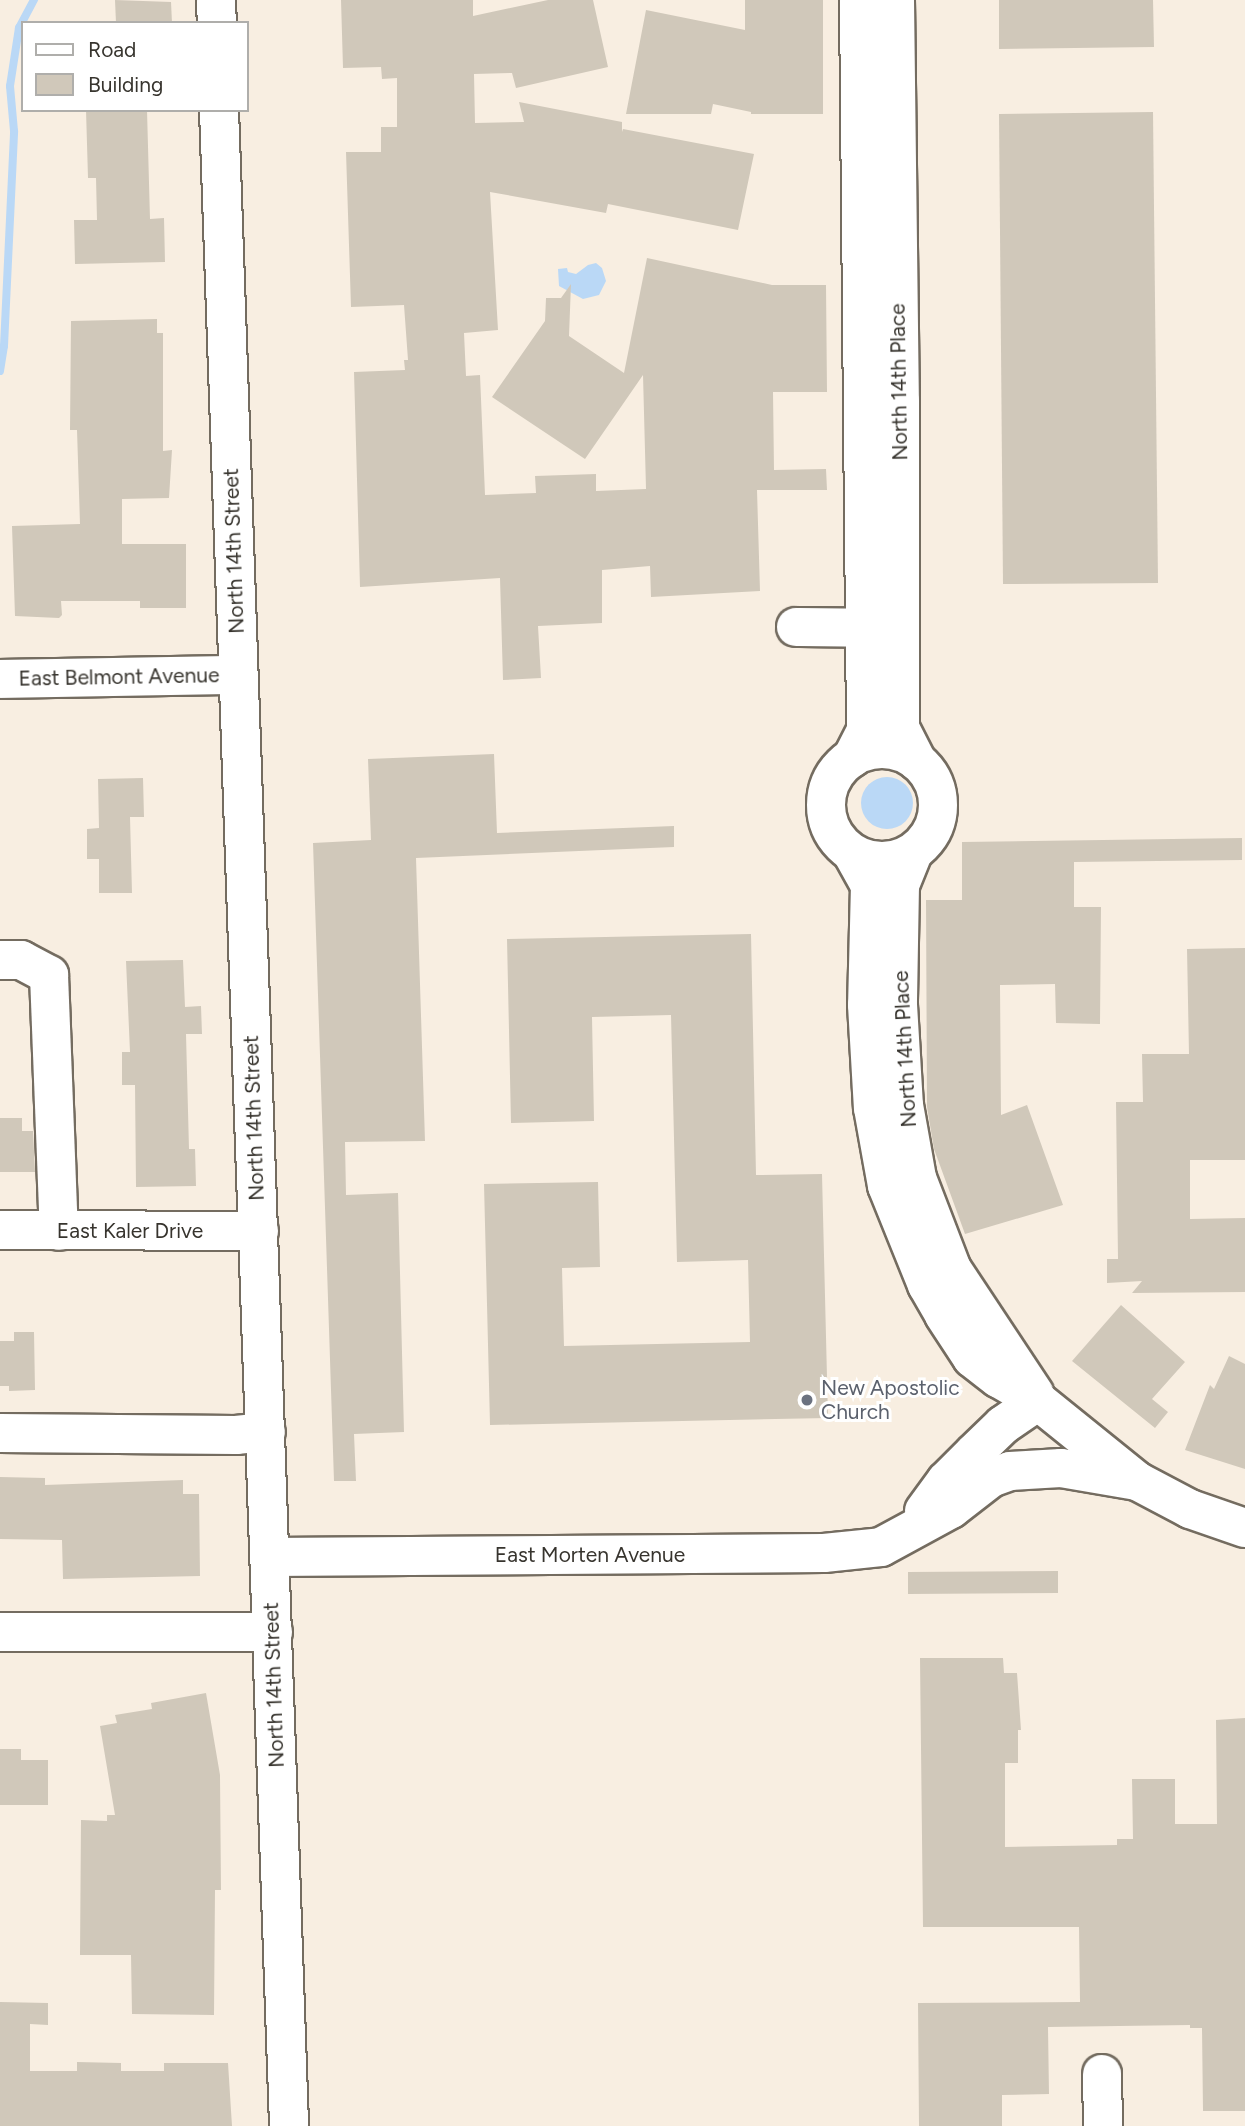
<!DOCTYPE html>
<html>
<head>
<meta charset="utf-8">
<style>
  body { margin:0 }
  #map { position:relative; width:1245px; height:2126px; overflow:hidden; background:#f8eee1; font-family:Figtree,sans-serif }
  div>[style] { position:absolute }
  .water>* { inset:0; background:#bad8f6 }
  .round { border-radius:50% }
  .stream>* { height:8px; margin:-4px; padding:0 4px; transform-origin:4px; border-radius:4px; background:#bad8f6 }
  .building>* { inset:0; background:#d0c8ba }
  .roads { filter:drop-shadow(2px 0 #746c60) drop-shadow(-2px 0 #746c60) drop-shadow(0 2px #746c60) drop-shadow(0 -2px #746c60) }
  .minor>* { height:38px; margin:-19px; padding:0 19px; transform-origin:19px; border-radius:19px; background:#fff }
  .minor>.ring { margin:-19px; padding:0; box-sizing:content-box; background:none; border:38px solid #fff; border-radius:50% }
  .dots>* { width:19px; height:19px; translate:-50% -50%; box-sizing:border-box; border:4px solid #fff; border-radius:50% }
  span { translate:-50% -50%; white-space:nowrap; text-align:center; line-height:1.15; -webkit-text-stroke:6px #fff; paint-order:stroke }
  .street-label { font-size:21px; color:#37342e }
  .worship-label { font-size:21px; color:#5b616d }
  .left { translate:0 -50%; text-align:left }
  .legend { position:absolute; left:21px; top:21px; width:228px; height:91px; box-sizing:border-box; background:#fff; border:2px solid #afaeab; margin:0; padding:9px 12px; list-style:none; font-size:21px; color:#37342e }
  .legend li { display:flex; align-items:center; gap:14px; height:35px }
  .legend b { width:35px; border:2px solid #afaeab }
</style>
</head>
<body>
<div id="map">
  <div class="water">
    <i style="clip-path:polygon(596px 263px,602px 268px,606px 281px,599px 295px,583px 299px,559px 286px,558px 269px,567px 268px,568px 272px,576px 274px,588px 265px)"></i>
    <i class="round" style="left:861px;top:777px;width:52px;height:52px"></i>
  </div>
  <div class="stream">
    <i style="left:0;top:371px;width:25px;rotate:-81deg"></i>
    <i style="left:4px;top:346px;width:215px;rotate:-87.3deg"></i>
    <i style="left:14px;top:131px;width:45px;rotate:-95.1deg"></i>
    <i style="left:10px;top:86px;width:59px;rotate:-81.2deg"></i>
    <i style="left:19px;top:28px;width:32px;rotate:-62deg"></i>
  </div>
  <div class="building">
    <i style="clip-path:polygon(115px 0,171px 2px,172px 23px,116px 23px)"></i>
    <i style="clip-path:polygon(341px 0,473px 0,473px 16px,548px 0,593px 0,608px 67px,516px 88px,512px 73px,474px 74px,475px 123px,524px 122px,519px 102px,622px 122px,622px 132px,623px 129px,754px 154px,738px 230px,608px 204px,606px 213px,490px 192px,498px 330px,464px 333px,466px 376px,480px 375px,485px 495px,536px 493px,535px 476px,596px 474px,596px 491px,646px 489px,643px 375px,585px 459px,492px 397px,545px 321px,546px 298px,561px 298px,571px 284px,569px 336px,624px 373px,647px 258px,772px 285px,826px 285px,827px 392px,773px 392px,774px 470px,826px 469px,827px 490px,757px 490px,760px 591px,651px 597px,650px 566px,602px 570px,602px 623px,538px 626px,541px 678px,503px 680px,500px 578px,360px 587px,354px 372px,405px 370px,404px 360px,408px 360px,404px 305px,351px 307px,346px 152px,381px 152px,381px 127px,397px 127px,397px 78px,382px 79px,381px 67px,343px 68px)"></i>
    <i style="clip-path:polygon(745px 0,823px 0,823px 114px,751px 114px,751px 112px,713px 104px,711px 114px,626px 114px,646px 10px,745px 30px)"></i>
    <i style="clip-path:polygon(999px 0,1153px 0,1154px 47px,999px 49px)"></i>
    <i style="clip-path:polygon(86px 110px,147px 110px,150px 219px,164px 218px,165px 262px,75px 264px,74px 220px,97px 220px,96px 178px,88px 178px)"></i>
    <i style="clip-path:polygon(1153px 112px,1158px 583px,1003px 584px,999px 114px)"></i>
    <i style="clip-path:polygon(157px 319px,157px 333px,163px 333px,163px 451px,172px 450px,169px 498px,122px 499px,122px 544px,186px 544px,186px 608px,140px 608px,140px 601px,61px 601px,62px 615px,59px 618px,15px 616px,12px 526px,80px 524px,77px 430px,70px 430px,71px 321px)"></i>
    <i style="clip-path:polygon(494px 754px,497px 833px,674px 826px,674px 847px,416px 858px,425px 1141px,345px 1142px,346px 1195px,398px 1193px,404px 1432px,354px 1434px,356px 1481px,334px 1481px,313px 843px,371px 840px,368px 759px)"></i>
    <i style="clip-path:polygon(143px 778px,144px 817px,130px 817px,132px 893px,99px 893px,99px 859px,87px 859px,87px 829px,99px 828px,98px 779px)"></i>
    <i style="clip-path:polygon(1242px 838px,1242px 860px,1074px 862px,1074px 907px,1101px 907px,1100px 1024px,1056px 1023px,1055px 984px,1000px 985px,1001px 1115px,1027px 1105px,1063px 1205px,965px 1234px,934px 1149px,927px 1107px,926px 900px,962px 900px,962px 842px)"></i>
    <i style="clip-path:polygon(751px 934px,756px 1175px,822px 1174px,828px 1418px,490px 1425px,484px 1184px,598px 1182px,600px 1267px,562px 1268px,564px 1346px,750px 1342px,748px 1260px,677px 1262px,671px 1015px,592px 1017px,594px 1121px,511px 1123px,507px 939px)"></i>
    <i style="clip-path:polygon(1245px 948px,1245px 1160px,1190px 1160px,1190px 1219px,1245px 1218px,1245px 1292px,1132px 1293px,1142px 1281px,1107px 1283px,1107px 1259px,1118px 1259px,1116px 1102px,1143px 1102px,1142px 1054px,1189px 1054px,1187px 949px)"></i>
    <i style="clip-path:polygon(183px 960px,185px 1007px,201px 1006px,202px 1034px,186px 1034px,189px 1149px,195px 1149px,196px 1186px,136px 1187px,135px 1085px,122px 1085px,122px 1052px,130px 1052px,126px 961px)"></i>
    <i style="clip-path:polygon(0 1118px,22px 1118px,22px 1131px,33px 1131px,35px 1172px,0 1172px)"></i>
    <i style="clip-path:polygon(1121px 1305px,1185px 1362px,1152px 1399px,1168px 1412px,1155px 1428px,1072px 1361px)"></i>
    <i style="clip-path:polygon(14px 1332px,34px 1332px,35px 1390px,9px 1391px,9px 1386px,0 1386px,0 1341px,14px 1341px)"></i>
    <i style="clip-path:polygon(1229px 1356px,1245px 1364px,1245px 1469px,1185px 1450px,1210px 1385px,1214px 1389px)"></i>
    <i style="clip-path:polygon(0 1477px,45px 1478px,45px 1485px,183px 1480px,183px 1494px,199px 1494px,200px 1576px,63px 1579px,62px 1540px,0 1539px)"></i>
    <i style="clip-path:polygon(1058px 1571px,1058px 1593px,908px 1594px,908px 1572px)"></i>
    <i style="clip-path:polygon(920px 1658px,1003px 1658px,1004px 1673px,1017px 1673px,1021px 1730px,1018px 1730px,1018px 1763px,1005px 1763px,1005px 1847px,1117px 1845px,1117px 1839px,1133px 1839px,1132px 1779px,1175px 1779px,1175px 1824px,1217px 1824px,1216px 1720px,1245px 1718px,1245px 2111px,1203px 2111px,1202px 2028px,1190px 2028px,1190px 2025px,1048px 2027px,1049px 2094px,1002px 2095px,1002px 2126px,919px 2126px,918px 2003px,1080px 2002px,1079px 1927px,923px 1927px)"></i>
    <i style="clip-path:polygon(206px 1693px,220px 1775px,221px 1890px,215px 1890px,214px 2015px,132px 2014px,131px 1955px,80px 1955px,81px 1820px,107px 1821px,107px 1815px,115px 1815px,100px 1726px,117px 1723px,115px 1715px,152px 1709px,151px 1703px)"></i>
    <i style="clip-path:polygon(0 1749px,21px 1749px,21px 1760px,48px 1760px,48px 1805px,0 1805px)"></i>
    <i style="clip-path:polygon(0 2002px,48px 2003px,48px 2025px,30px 2024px,30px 2071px,77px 2071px,77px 2062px,121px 2063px,121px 2071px,164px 2071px,164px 2063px,228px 2063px,232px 2126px,0 2126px)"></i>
  </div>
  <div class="roads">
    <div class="minor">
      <i style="left:216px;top:0;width:23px;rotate:88deg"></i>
      <i style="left:895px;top:0;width:401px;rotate:89.3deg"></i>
      <i style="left:900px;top:401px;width:327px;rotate:90deg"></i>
      <i style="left:900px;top:728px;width:37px;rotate:63deg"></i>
      <i style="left:219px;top:110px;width:2017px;rotate:88.01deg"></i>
      <i style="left:796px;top:627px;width:96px;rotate:0.6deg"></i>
      <i style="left:0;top:679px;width:238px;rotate:-1deg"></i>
      <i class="ring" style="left:826px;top:749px;width:74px;height:74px"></i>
      <i style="left:852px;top:758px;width:31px;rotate:-63deg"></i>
      <i style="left:866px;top:730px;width:730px;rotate:-90.55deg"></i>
      <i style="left:852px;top:853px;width:37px;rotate:61deg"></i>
      <i style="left:870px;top:885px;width:120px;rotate:91.4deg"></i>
      <i style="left:867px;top:1005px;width:103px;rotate:86.7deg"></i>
      <i style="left:873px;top:1108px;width:79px;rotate:79.8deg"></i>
      <i style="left:887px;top:1186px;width:107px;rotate:68deg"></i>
      <i style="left:927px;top:1285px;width:34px;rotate:60deg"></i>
      <i style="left:944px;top:1315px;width:51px;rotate:56.9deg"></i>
      <i style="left:972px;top:1358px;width:33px;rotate:38deg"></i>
      <i style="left:998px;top:1378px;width:46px;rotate:29.9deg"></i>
      <i style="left:1038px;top:1401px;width:127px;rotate:38.9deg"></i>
      <i style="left:1137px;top:1481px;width:60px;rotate:27.8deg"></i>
      <i style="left:1190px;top:1509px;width:58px;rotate:19.1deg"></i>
      <i style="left:913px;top:853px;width:35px;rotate:112deg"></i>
      <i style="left:900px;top:885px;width:120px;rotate:91deg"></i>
      <i style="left:898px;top:1005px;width:100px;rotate:86.6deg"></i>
      <i style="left:904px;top:1105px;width:74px;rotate:79.9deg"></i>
      <i style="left:917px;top:1178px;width:97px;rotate:69deg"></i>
      <i style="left:952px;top:1269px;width:149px;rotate:56.5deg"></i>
      <i style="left:0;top:960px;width:21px"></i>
      <i style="left:21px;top:960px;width:32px;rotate:28deg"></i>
      <i style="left:49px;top:975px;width:256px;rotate:87.8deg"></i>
      <i style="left:0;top:1230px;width:259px;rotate:0.2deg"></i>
      <i style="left:0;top:1433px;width:236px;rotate:0.5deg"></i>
      <i style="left:236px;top:1435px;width:30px;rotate:-6deg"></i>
      <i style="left:924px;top:1511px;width:37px;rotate:-54deg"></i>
      <i style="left:946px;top:1481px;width:40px;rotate:-45deg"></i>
      <i style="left:974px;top:1453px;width:40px;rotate:-44deg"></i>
      <i style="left:1003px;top:1425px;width:42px;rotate:-34.4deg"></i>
      <i style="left:270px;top:1557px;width:554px;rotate:-0.41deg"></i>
      <i style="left:824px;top:1553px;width:57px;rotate:-6deg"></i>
      <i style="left:881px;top:1547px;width:80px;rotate:-28.5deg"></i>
      <i style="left:951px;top:1509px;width:51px;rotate:-37.8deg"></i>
      <i style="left:991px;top:1478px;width:20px;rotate:-20deg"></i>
      <i style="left:1010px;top:1471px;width:51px;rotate:-3.4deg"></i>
      <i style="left:1061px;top:1468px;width:77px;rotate:9.7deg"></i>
      <i style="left:0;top:1632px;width:273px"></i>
      <i style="left:1102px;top:2074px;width:52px;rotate:88.9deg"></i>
    </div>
  </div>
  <div class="dots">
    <i style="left:807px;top:1400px;background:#6b7280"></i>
  </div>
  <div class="street-label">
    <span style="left:899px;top:382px;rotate:-91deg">North 14th Place</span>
    <span style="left:234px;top:551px;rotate:-92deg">North 14th Street</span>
    <span style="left:119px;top:677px;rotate:-1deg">East Belmont Avenue</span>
    <span style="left:905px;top:1049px;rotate:-93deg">North 14th Place</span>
    <span style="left:254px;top:1118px;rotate:-92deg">North 14th Street</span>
    <span style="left:130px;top:1231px">East Kaler Drive</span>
    <span style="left:590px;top:1555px">East Morten Avenue</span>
    <span style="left:274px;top:1685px;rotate:-92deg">North 14th Street</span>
  </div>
  <div class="worship-label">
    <span class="left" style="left:821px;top:1400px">New Apostolic<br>Church</span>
  </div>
  <ul class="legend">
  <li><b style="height:9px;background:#fff"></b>Road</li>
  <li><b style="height:19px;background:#d0c8ba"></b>Building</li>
  </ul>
</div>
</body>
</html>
